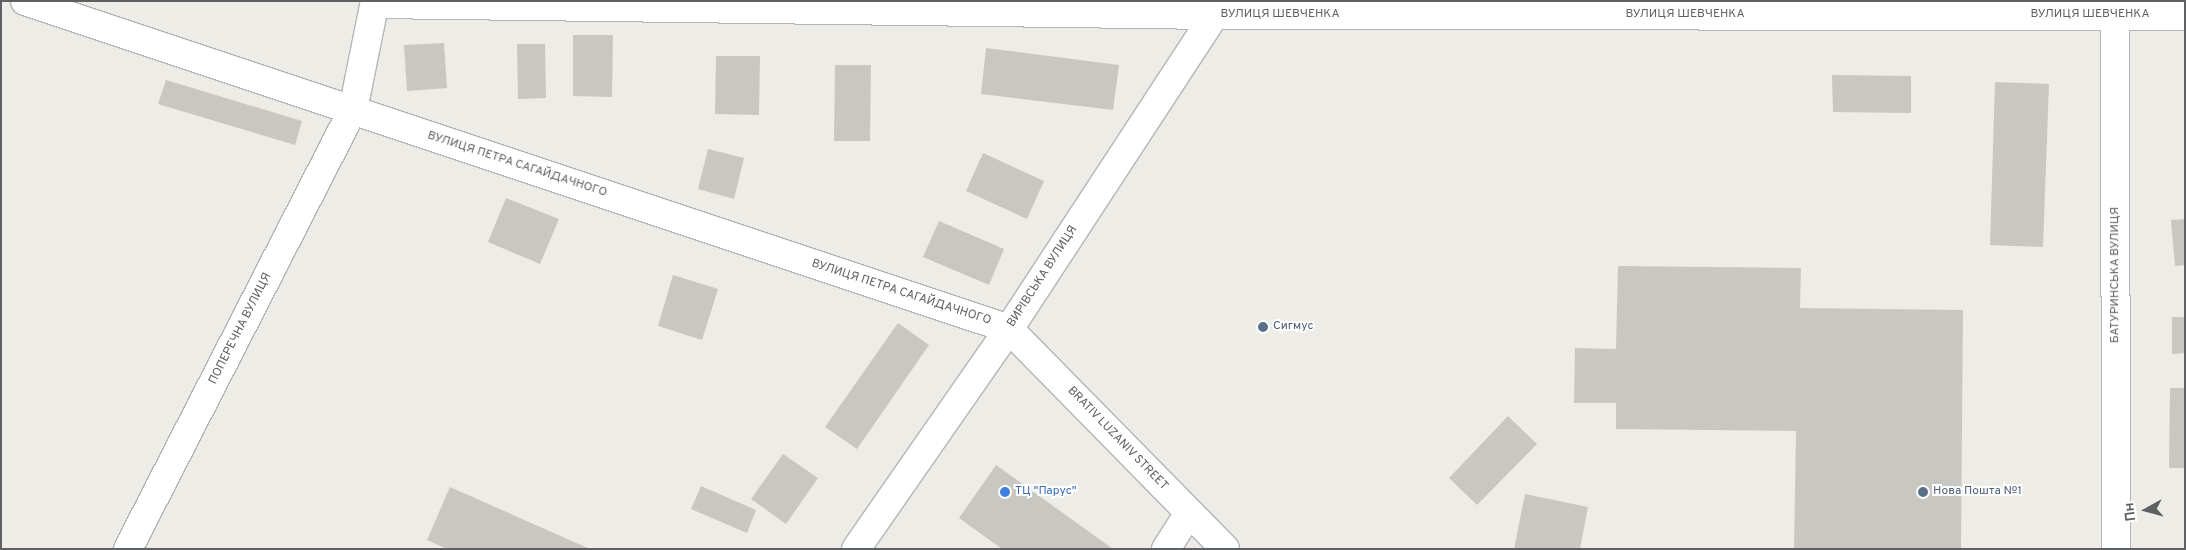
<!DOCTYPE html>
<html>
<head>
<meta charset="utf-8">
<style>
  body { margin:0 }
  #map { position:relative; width:2186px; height:550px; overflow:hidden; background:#eeece6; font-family:Overpass,sans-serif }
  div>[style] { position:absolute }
  .building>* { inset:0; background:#c9c7c2 }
  .roads { filter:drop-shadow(1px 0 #b3b6b9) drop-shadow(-1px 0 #b3b6b9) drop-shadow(0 1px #b3b6b9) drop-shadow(0 -1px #b3b6b9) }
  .minor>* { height:28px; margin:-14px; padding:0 14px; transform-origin:14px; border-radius:14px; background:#fff }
  .secondary>* { height:28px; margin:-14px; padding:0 14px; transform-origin:14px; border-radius:14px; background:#fff }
  .dots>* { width:14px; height:14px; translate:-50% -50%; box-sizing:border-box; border:2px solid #fff; border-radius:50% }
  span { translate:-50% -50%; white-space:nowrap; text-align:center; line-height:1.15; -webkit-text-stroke:4px #fff; paint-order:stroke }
  .street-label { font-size:12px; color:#5d6164 }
  .service-label { font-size:12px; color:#4e5e75 }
  .left { translate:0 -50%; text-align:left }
  .shop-label { font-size:12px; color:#366cbe }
  .frame { position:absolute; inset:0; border:2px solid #5d6164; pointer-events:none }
  .north { position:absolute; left:2121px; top:485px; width:50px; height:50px; -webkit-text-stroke:4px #fff; paint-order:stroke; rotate:263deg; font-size:14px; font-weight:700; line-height:20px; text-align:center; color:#5d6164 }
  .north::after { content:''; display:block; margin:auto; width:18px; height:22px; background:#5d6164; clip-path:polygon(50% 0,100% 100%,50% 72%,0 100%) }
</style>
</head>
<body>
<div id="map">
  <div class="building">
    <i style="clip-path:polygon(573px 35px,613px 35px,612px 97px,573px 96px)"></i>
    <i style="clip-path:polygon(444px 43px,447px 88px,407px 91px,404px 45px)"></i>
    <i style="clip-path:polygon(517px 44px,545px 44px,546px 98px,518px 99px)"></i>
    <i style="clip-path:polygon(986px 48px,1119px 65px,1113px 110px,981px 94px)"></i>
    <i style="clip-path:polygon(716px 56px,760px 56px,759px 115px,715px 114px)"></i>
    <i style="clip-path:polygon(835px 65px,871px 65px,870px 141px,834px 141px)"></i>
    <i style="clip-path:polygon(1832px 75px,1911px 76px,1911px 113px,1833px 112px)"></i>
    <i style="clip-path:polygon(166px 80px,302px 121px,295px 145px,158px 104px)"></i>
    <i style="clip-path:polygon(1995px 82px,2049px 84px,2043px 247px,1990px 245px)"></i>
    <i style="clip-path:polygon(708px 149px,744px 158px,734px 199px,698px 189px)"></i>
    <i style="clip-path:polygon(983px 153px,1044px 181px,1027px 219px,966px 191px)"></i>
    <i style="clip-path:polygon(506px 198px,559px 219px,540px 264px,488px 242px)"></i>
    <i style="clip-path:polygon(2185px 219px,2185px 265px,2175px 266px,2171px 220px)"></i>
    <i style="clip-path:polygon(939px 221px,1004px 249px,989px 285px,923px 257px)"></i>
    <i style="clip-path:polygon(1618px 266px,1801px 268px,1800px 308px,1963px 310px,1961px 549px,1794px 549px,1796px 431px,1616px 429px,1616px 403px,1574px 403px,1575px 348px,1616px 349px)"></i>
    <i style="clip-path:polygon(673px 275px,718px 289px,702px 340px,658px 326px)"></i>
    <i style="clip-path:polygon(2172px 317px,2185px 317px,2185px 353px,2172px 354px)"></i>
    <i style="clip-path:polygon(898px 323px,929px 345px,857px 449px,825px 427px)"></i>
    <i style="clip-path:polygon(2170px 388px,2185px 388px,2185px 468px,2169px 468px)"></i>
    <i style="clip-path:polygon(1508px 416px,1537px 444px,1477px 505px,1449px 478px)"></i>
    <i style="clip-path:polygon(783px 454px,818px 478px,786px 524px,751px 499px)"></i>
    <i style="clip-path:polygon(996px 465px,1113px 549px,1002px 549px,959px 518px)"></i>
    <i style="clip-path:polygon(701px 486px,756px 510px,747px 533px,691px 509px)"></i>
    <i style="clip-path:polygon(450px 487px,590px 549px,447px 549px,427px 540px)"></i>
    <i style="clip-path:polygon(1525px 494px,1588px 507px,1580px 549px,1514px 549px)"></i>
  </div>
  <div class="roads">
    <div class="minor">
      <i style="left:25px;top:1px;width:1037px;rotate:18.43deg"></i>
      <i style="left:2115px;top:1px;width:548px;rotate:89.9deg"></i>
      <i style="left:375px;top:4px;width:842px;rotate:0.75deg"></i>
      <i style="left:1217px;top:15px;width:968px;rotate:0.06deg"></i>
      <i style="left:128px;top:549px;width:493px;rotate:-62.9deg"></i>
      <i style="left:353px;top:110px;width:111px;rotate:-78.6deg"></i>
      <i style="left:1166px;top:549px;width:43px;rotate:-57.4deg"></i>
    </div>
    <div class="secondary">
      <i style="left:1009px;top:329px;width:308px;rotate:45.5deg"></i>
      <i style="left:856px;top:549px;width:268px;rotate:-55.2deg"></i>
      <i style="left:1009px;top:329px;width:392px;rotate:-56.8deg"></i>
    </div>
  </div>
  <div class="dots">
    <i style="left:1263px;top:327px;background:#5c6f8a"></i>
    <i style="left:1005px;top:492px;background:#3f7fe0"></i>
    <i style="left:1923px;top:492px;background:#5c6f8a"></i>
  </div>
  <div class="street-label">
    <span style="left:1280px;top:15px">ВУЛИЦЯ ШЕВЧЕНКА</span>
    <span style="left:1685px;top:15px">ВУЛИЦЯ ШЕВЧЕНКА</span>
    <span style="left:2090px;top:15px">ВУЛИЦЯ ШЕВЧЕНКА</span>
    <span style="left:517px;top:165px;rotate:18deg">ВУЛИЦЯ ПЕТРА САГАЙДАЧНОГО</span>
    <span style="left:2116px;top:275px;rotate:-90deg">БАТУРИНСЬКА ВУЛИЦЯ</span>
    <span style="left:1043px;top:277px;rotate:-57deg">ВИРІВСЬКА ВУЛИЦЯ</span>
    <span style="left:901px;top:293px;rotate:18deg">ВУЛИЦЯ ПЕТРА САГАЙДАЧНОГО</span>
    <span style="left:241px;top:329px;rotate:-63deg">ПОПЕРЕЧНА ВУЛИЦЯ</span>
    <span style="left:1117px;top:439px;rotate:46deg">BRATIV LUZANIV STREET</span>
  </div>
  <div class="service-label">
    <span class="left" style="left:1273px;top:327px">Сигмус</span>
    <span class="left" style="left:1933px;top:492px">Нова Пошта №1</span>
  </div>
  <div class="shop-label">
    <span class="left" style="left:1015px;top:492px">ТЦ "Парус"</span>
  </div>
  <div class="frame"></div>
  <div class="north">Пн</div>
</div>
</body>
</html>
